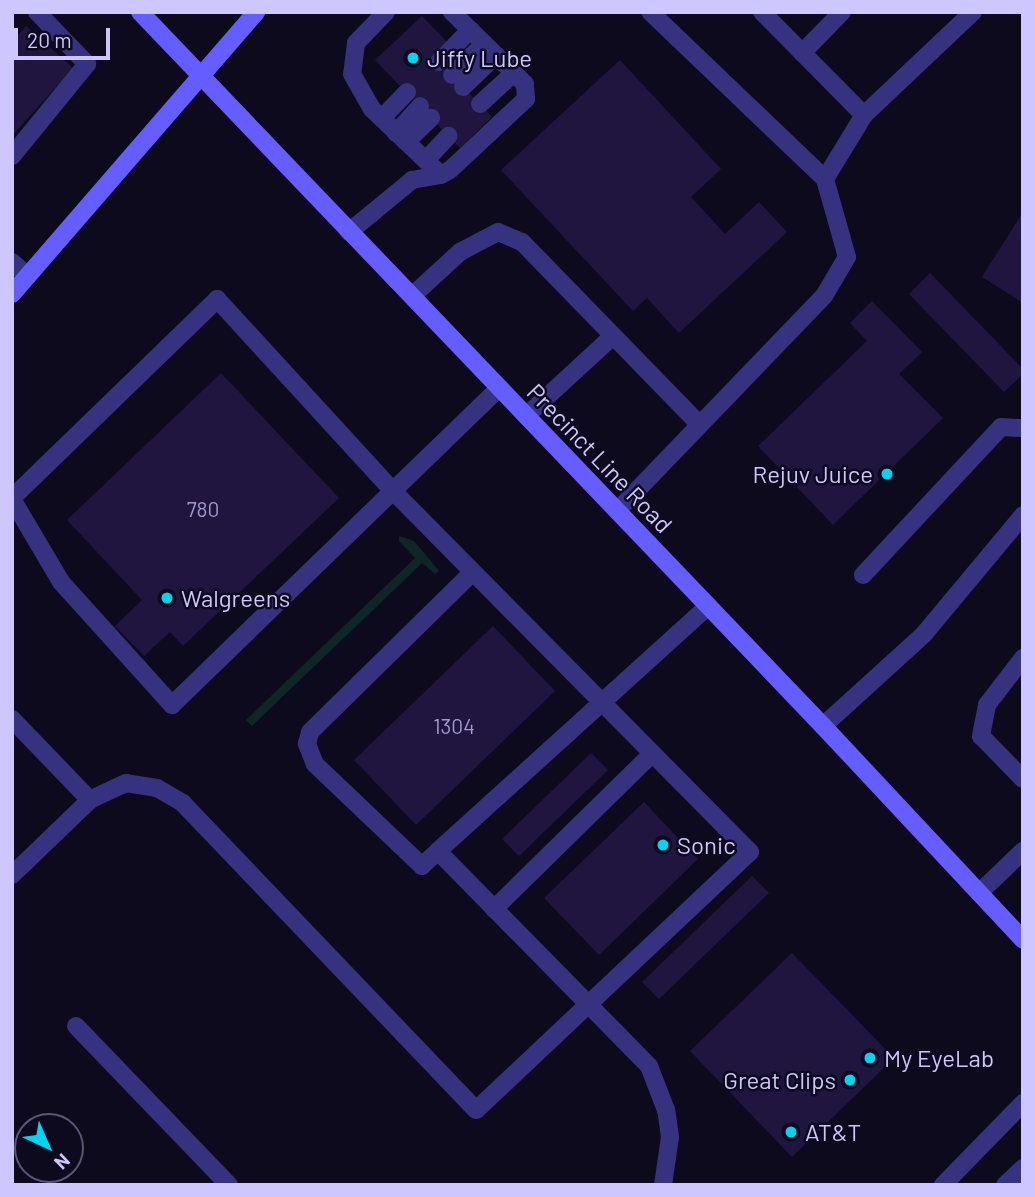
<!DOCTYPE html>
<html>
<head>
<meta charset="utf-8">
<style>
  body { margin:0 }
  #map { position:relative; width:1035px; height:1197px; overflow:hidden; background:#0e0a1d; font-family:Barlow,sans-serif }
  div>[style] { position:absolute }
  .green>* { inset:0; background:#0d2727 }
  .building>* { inset:0; background:#1f153f }
  .service>* { height:18px; margin:-9px; padding:0 9px; transform-origin:9px; border-radius:9px; background:#37327f }
  .minor>* { height:18px; margin:-9px; padding:0 9px; transform-origin:9px; border-radius:9px; background:#37327f }
  .secondary>* { height:18px; margin:-9px; padding:0 9px; transform-origin:9px; border-radius:9px; background:#655dff }
  .dots>* { width:19px; height:19px; translate:-50% -50%; box-sizing:border-box; border:4px solid #0e0a1d; border-radius:50% }
  span { translate:-50% -50%; white-space:nowrap; text-align:center; line-height:1.15; -webkit-text-stroke:5px #0e0a1d; paint-order:stroke }
  .number-label { font-size:21px; color:#a29acf }
  .number-label span { -webkit-text-stroke-width:0 }
  .poi-label { font-size:24px; color:#cec6ff }
  .left { translate:0 -50%; text-align:left }
  .right { translate:-100% -50%; text-align:right }
  .street-label { font-size:24px; color:#cec6ff }
  .frame { position:absolute; inset:0; border:14px solid #cec6ff; pointer-events:none }
  .north { position:absolute; left:14px; top:1113px; width:70px; height:70px; box-sizing:border-box; background:#0e0a1d; border:2px solid #5b5577; border-radius:50%; rotate:136deg; font-size:19px; font-weight:700; line-height:28px; text-align:center; color:#cec6ff }
  .north::after { content:''; display:block; margin:auto; width:24px; height:32px; background:#00d4f1; clip-path:polygon(50% 0,100% 100%,50% 72%,0 100%) }
  .scale { position:absolute; left:14px; top:28px; width:96px; height:32px; box-sizing:border-box; border:4px solid #cec6ff; border-top:0; padding-left:9px; font-size:21px; line-height:24px; white-space:nowrap; color:#cec6ff; -webkit-text-stroke:5px #0e0a1d; paint-order:stroke }
</style>
</head>
<body>
<div id="map">
  <div class="green">
    <i style="clip-path:polygon(399px 536px,414px 541px,439px 571px,435px 574px,422px 563px,252px 726px,246px 720px,415px 558px,399px 541px)"></i>
  </div>
  <div class="building">
    <i style="clip-path:polygon(422px 16px,449px 44px,435px 58px,492px 117px,460px 148px,375px 60px)"></i>
    <i style="clip-path:polygon(26px 26px,73px 68px,12px 136px,12px 42px)"></i>
    <i style="clip-path:polygon(620px 60px,721px 169px,691px 197px,725px 234px,759px 202px,787px 232px,679px 333px,647px 298px,633px 311px,501px 170px)"></i>
    <i style="clip-path:polygon(1023px 212px,1023px 303px,982px 277px)"></i>
    <i style="clip-path:polygon(930px 273px,1023px 369px,1023px 374px,1004px 392px,909px 294px)"></i>
    <i style="clip-path:polygon(872px 301px,922px 352px,899px 374px,943px 418px,833px 525px,758px 446px,867px 341px,850px 323px)"></i>
    <i style="clip-path:polygon(221px 373px,339px 498px,183px 646px,170px 632px,144px 656px,115px 626px,142px 600px,67px 520px)"></i>
    <i style="clip-path:polygon(493px 626px,555px 691px,416px 825px,354px 760px)"></i>
    <i style="clip-path:polygon(591px 753px,608px 770px,519px 856px,502px 839px)"></i>
    <i style="clip-path:polygon(644px 802px,698px 859px,599px 955px,544px 898px)"></i>
    <i style="clip-path:polygon(752px 876px,769px 893px,659px 999px,642px 982px)"></i>
    <i style="clip-path:polygon(792px 953px,894px 1058px,792px 1157px,690px 1051px)"></i>
  </div>
  <div class="service">
    <i style="left:386px;top:12px;width:43px;rotate:134.1deg"></i>
    <i style="left:356px;top:43px;width:31px;rotate:97deg"></i>
    <i style="left:352px;top:74px;width:40px;rotate:60.3deg"></i>
    <i style="left:372px;top:109px;width:95px;rotate:43.7deg"></i>
    <i style="left:762px;top:12px;width:145px;rotate:45.3deg"></i>
    <i style="left:864px;top:115px;width:75px;rotate:121.4deg"></i>
    <i style="left:802px;top:53px;width:57px;rotate:-45.7deg"></i>
    <i style="left:439px;top:62px;width:45px;rotate:-45.9deg"></i>
    <i style="left:452px;top:75px;width:45px;rotate:-44.1deg"></i>
    <i style="left:463px;top:87px;width:46px;rotate:-44.1deg"></i>
    <i style="left:480px;top:104px;width:46px;rotate:-42.4deg"></i>
    <i style="left:864px;top:115px;width:150px;rotate:-43.4deg"></i>
    <i style="left:382px;top:118px;width:36px;rotate:-46deg"></i>
    <i style="left:396px;top:133px;width:36px;rotate:-48deg"></i>
    <i style="left:406px;top:142px;width:35px;rotate:-44deg"></i>
    <i style="left:12px;top:156px;width:119px;rotate:-50.8deg"></i>
    <i style="left:87px;top:64px;width:72px;rotate:-133.9deg"></i>
    <i style="left:426px;top:160px;width:33px;rotate:-47deg"></i>
    <i style="left:349px;top:232px;width:82px;rotate:-39.5deg"></i>
    <i style="left:412px;top:180px;width:29px;rotate:-10deg"></i>
    <i style="left:441px;top:175px;width:10px;rotate:-29deg"></i>
    <i style="left:450px;top:170px;width:104px;rotate:-43.1deg"></i>
    <i style="left:526px;top:99px;width:15px;rotate:-94deg"></i>
    <i style="left:525px;top:84px;width:103px;rotate:-135.4deg"></i>
    <i style="left:12px;top:262px;width:21px;rotate:41deg"></i>
    <i style="left:412px;top:296px;width:65px;rotate:-42.5deg"></i>
    <i style="left:460px;top:252px;width:43px;rotate:-27.8deg"></i>
    <i style="left:498px;top:232px;width:26px;rotate:23deg"></i>
    <i style="left:522px;top:242px;width:255px;rotate:45.8deg"></i>
    <i style="left:526px;top:416px;width:118px;rotate:-42.6deg"></i>
    <i style="left:12px;top:498px;width:286px;rotate:-44.1deg"></i>
    <i style="left:217px;top:299px;width:259px;rotate:47.5deg"></i>
    <i style="left:392px;top:490px;width:509px;rotate:45.32deg"></i>
    <i style="left:750px;top:852px;width:376px;rotate:136.7deg"></i>
    <i style="left:476px;top:1110px;width:424px;rotate:-133.7deg"></i>
    <i style="left:183px;top:803px;width:30px;rotate:-150deg"></i>
    <i style="left:157px;top:788px;width:31px;rotate:-171deg"></i>
    <i style="left:126px;top:783px;width:40px;rotate:155deg"></i>
    <i style="left:90px;top:800px;width:108px;rotate:136.1deg"></i>
    <i style="left:12px;top:499px;width:96px;rotate:59.4deg"></i>
    <i style="left:61px;top:582px;width:166px;rotate:47.9deg"></i>
    <i style="left:172px;top:705px;width:455px;rotate:-44.1deg"></i>
    <i style="left:617px;top:511px;width:298px;rotate:-46.1deg"></i>
    <i style="left:824px;top:296px;width:45px;rotate:-59.5deg"></i>
    <i style="left:847px;top:257px;width:81px;rotate:-105.8deg"></i>
    <i style="left:825px;top:179px;width:242px;rotate:-136.3deg"></i>
    <i style="left:863px;top:575px;width:202px;rotate:-47deg"></i>
    <i style="left:1001px;top:427px;width:22px;rotate:3deg"></i>
    <i style="left:1023px;top:658px;width:59px;rotate:127.5deg"></i>
    <i style="left:987px;top:705px;width:32px;rotate:101deg"></i>
    <i style="left:981px;top:736px;width:60px;rotate:45.7deg"></i>
    <i style="left:12px;top:719px;width:112px;rotate:46.1deg"></i>
    <i style="left:438px;top:851px;width:22px;rotate:137deg"></i>
    <i style="left:422px;top:866px;width:148px;rotate:-136.4deg"></i>
    <i style="left:315px;top:764px;width:22px;rotate:-112deg"></i>
    <i style="left:307px;top:744px;width:12px;rotate:-76deg"></i>
    <i style="left:310px;top:732px;width:227px;rotate:-44.5deg"></i>
    <i style="left:979px;top:893px;width:61px;rotate:-43.7deg"></i>
    <i style="left:494px;top:909px;width:221px;rotate:-44.5deg"></i>
    <i style="left:76px;top:1026px;width:221px;rotate:46.1deg"></i>
    <i style="left:663px;top:1185px;width:49px;rotate:-81.7deg"></i>
    <i style="left:670px;top:1137px;width:27px;rotate:-98deg"></i>
    <i style="left:666px;top:1110px;width:47px;rotate:-111.1deg"></i>
    <i style="left:649px;top:1066px;width:301px;rotate:-134.5deg"></i>
    <i style="left:438px;top:851px;width:365px;rotate:-42.2deg"></i>
    <i style="left:943px;top:1185px;width:115px;rotate:-45.7deg"></i>
    <i style="left:1005px;top:1185px;width:25px;rotate:-43deg"></i>
  </div>
  <div class="minor">
    <i style="left:823px;top:726px;width:137px;rotate:-42.3deg"></i>
    <i style="left:924px;top:634px;width:155px;rotate:-50.2deg"></i>
  </div>
  <div class="secondary">
    <i style="left:140px;top:12px;width:988px;rotate:46.27deg"></i>
    <i style="left:823px;top:726px;width:293px;rotate:46.9deg"></i>
    <i style="left:12px;top:294px;width:373px;rotate:-49.1deg"></i>
  </div>
  <div class="dots">
    <i style="left:413px;top:58px;background:#00d4f1"></i>
    <i style="left:887px;top:474px;background:#00d4f1"></i>
    <i style="left:167px;top:598px;background:#00d4f1"></i>
    <i style="left:663px;top:845px;background:#00d4f1"></i>
    <i style="left:870px;top:1058px;background:#00d4f1"></i>
    <i style="left:850px;top:1080px;background:#00d4f1"></i>
    <i style="left:791px;top:1132px;background:#00d4f1"></i>
  </div>
  <div class="number-label">
    <span style="left:203px;top:509px">780</span>
    <span style="left:454px;top:726px">1304</span>
  </div>
  <div class="poi-label">
    <span class="left" style="left:427px;top:58px">Jiffy Lube</span>
    <span class="right" style="left:873px;top:474px">Rejuv Juice</span>
    <span class="left" style="left:181px;top:598px">Walgreens</span>
    <span class="left" style="left:677px;top:845px">Sonic</span>
    <span class="left" style="left:884px;top:1058px">My EyeLab</span>
    <span class="right" style="left:836px;top:1080px">Great Clips</span>
    <span class="left" style="left:805px;top:1132px">AT&amp;T</span>
  </div>
  <div class="street-label">
    <span style="left:600px;top:458px;rotate:46deg">Precinct Line Road</span>
  </div>
  <div class="frame"></div>
  <div class="north">N</div>
  <div class="scale">20 m</div>
</div>
</body>
</html>
